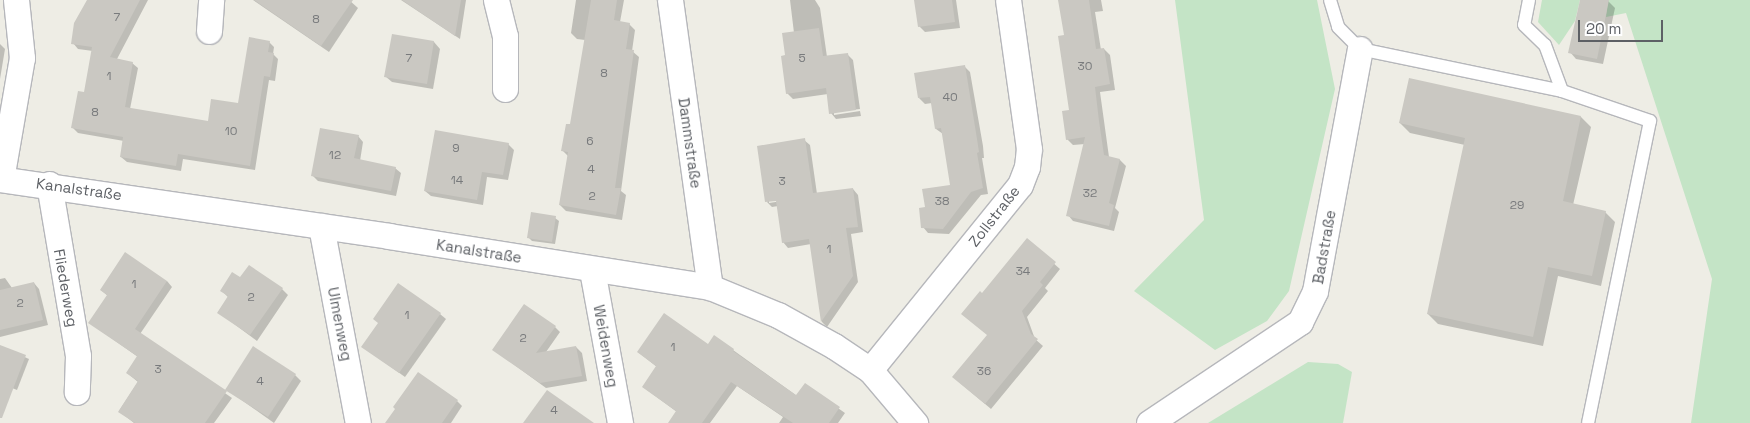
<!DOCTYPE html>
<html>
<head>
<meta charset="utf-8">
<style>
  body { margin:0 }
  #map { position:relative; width:1750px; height:423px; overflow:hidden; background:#eeede5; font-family:"Space Grotesk",sans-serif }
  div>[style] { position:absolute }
  .green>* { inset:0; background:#c4e4c6 }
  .shadow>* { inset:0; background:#0003 }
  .building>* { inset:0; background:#cac8c2 }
  .roads { filter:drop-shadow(1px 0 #b6b7bb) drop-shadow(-1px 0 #b6b7bb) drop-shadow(0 1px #b6b7bb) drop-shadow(0 -1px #b6b7bb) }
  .service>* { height:12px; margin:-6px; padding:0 6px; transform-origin:6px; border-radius:6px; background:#fff }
  .minor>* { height:25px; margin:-12.5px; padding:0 12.5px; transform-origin:12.5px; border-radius:12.5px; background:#fff }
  span { translate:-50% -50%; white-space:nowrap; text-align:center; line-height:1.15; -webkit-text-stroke:5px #fff; paint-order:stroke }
  .number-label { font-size:12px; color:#787a7c }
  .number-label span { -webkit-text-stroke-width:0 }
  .street-label { font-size:15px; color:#5d6065 }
  .scale { position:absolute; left:1578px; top:20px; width:85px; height:22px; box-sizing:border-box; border:2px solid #5d6065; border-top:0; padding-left:6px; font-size:15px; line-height:18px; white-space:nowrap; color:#5d6065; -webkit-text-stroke:4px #fff; paint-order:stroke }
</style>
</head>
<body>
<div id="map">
  <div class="green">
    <i style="clip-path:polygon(1175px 0,1317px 0,1335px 89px,1289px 291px,1267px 321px,1215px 350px,1134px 291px,1204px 220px)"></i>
    <i style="clip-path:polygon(1542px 0,1580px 0,1575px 21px,1559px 45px,1538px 22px)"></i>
    <i style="clip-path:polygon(1608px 0,1750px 0,1750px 423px,1691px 423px,1712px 279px,1626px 13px,1606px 17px)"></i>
    <i style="clip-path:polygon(1308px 362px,1338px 364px,1352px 372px,1343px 423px,1208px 423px)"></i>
  </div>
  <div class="shadow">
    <i style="clip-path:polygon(89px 0,148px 0,117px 59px,132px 63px,138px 68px,130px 109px,209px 123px,239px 104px,269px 42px,274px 47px,273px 54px,278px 59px,275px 81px,269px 80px,255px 170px,183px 159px,181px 171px,127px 162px,121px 157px,124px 141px,78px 133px,73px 128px,85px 93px,93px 51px,78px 49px,73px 43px)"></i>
    <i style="clip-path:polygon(253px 0,349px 0,358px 8px,329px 52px)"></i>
    <i style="clip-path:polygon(401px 0,466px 0,460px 39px)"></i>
    <i style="clip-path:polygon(576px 0,624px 0,620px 22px,629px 24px,635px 30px,632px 51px,639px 57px,621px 191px,626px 195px,622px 220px,566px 211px,560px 205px,568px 156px,563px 151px,571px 126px,585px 40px,577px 39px,571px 33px)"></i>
    <i style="clip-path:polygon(790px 0,815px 0,820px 8px,827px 57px,847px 54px,853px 60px,860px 109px,834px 112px,834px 115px,860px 111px,861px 116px,836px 119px,831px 113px,828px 94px,793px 99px,787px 93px,786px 56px,794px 33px)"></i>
    <i style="clip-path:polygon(916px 0,956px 0,960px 28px,925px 32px,919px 26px)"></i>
    <i style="clip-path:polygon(1060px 0,1101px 0,1103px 11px,1095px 12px,1101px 50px,1104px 49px,1110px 55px,1115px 90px,1100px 92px,1109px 157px,1120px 160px,1126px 166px,1115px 208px,1119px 212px,1114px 231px,1073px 221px,1068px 215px,1085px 144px,1073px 145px,1067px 139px,1071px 111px,1065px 36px)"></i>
    <i style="clip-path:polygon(1581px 0,1608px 1px,1615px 8px,1603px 64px,1576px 59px,1570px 52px)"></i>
    <i style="clip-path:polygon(393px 35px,434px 42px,440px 49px,433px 89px,392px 82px,385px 76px)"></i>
    <i style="clip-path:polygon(0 44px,5px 49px,0 79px)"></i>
    <i style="clip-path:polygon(964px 66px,970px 72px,983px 146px,984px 158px,982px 158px,988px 194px,981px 195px,949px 234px,928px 233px,923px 227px,926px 208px,952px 186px,943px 134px,936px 129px,932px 103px,925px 104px,919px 98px)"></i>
    <i style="clip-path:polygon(1581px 117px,1591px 127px,1573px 205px,1605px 212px,1615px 222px,1601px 286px,1558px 276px,1543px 346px,1438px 324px,1428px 314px,1465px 145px,1410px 133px,1400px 123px)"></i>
    <i style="clip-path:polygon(358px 136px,363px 142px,360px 161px,395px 168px,401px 173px,396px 196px,318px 181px,313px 176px)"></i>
    <i style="clip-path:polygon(evenodd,804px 140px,810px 145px,817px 194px,853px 189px,858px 195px,863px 232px,851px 234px,858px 282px,827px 327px,822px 322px,811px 244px,788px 248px,783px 242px,778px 206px,772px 207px,767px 202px,804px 140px,769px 201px,782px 201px,769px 203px,769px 201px)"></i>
    <i style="clip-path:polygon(508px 144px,514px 150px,508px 180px,487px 177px,483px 205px,431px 196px,425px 191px)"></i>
    <i style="clip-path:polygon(555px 218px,559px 221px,555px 244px,532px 241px,529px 238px)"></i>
    <i style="clip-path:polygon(1027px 240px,1060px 269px,1045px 288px,1048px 291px,1027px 317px,1035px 339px,1043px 346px,991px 409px,959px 382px,988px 335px)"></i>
    <i style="clip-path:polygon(5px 278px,12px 288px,34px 283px,39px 289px,48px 325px,0 337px,0 279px)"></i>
    <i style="clip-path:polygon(240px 279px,282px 289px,288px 295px,257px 341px,218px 312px,229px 298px,222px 291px)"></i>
    <i style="clip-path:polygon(167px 281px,172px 287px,140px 334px,232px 398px,214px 423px,134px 423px,119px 411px,138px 382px,127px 373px,138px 357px,90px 323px,108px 296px,101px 290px)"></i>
    <i style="clip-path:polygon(440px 314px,446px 319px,405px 377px,363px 347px)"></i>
    <i style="clip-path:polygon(555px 327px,560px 332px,546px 352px,576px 347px,582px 353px,587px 381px,546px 388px,494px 350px)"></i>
    <i style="clip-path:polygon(708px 345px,733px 350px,797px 396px,805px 385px,845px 413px,838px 423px,779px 423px,783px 417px,737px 386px,710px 423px,678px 423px,677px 412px,643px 387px,657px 367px,638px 352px)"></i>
    <i style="clip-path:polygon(0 346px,29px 359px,17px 390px,0 383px)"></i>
    <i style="clip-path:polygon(295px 375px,301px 381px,274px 423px,226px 389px)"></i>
    <i style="clip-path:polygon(457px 401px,462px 406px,451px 423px,387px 423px)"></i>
  </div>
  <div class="building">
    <i style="clip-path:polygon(87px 0,140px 0,110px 57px,133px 62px,125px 107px,208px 121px,211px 99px,238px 103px,249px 37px,270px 41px,268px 52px,274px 53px,270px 77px,264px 76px,250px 166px,178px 154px,176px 166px,120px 157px,123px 137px,71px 128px,78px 91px,84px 92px,92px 47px,71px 44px,74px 23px)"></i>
    <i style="clip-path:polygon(254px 0,353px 0,321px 46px)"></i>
    <i style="clip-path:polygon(402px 0,461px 0,455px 36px)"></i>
    <i style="clip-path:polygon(591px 0,617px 0,614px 20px,630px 23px,626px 49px,634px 50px,615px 188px,621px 188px,616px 215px,559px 205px,568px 152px,561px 151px,566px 124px,570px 124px)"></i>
    <i style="clip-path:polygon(914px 0,952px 0,955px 22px,918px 27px)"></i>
    <i style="clip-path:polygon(1058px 0,1089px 0,1096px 49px,1104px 48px,1110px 84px,1095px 87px,1099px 121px,1104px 155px,1120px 159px,1109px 203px,1114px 205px,1109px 226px,1066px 216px,1085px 137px,1066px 140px,1062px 111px,1069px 110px,1058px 36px,1064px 35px)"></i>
    <i style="clip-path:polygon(1580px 0,1609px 0,1597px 59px,1568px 53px)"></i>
    <i style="clip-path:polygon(819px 28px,823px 56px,848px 53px,856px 110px,829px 114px,826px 88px,786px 94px,781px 56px,785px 55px,782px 33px)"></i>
    <i style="clip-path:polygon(392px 34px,434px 41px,427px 84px,384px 77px)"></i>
    <i style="clip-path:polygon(965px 65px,977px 139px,979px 152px,977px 153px,983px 188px,971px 192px,943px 229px,921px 228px,919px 208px,925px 207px,922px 189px,950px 185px,941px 128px,935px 129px,930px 97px,918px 98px,914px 73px)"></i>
    <i style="clip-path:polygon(1409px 78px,1581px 116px,1563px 201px,1606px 211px,1592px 276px,1548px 267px,1533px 337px,1427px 314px,1465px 138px,1399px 123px)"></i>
    <i style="clip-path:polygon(320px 128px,359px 135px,354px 158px,396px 167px,391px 191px,311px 176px)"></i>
    <i style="clip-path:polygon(435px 130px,509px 143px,503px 175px,482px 172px,477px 200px,424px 191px)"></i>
    <i style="clip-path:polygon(805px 138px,813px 193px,853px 188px,858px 227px,846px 228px,853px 276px,821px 322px,809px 239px,782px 243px,776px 201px,765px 202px,757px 146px)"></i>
    <i style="clip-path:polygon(531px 212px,556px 216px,552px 242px,527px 238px)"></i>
    <i style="clip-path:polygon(1027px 238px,1056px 262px,1040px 282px,1043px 285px,1022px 311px,1031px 334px,1038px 339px,985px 404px,952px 377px,987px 335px,961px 314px,980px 291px,982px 293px)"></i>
    <i style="clip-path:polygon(125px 252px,167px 281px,135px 329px,227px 391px,205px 423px,135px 423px,118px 412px,138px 381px,126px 373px,137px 356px,88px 323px,107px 295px,100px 290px)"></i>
    <i style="clip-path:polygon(249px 265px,283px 288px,250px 335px,217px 313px,228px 296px,220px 291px,232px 272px,240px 277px)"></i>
    <i style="clip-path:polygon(34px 282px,43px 320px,0 330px,0 290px)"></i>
    <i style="clip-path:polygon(398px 283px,441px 313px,399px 373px,361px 347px,378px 323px,373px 319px)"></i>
    <i style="clip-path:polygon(524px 304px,556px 326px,536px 353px,576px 346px,582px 376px,540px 383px,492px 350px)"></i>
    <i style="clip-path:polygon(664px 313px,708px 344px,714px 335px,734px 349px,733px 351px,796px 395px,805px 383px,840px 407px,829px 423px,793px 423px,731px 382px,702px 423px,668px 423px,676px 411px,642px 387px,656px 366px,637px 352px)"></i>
    <i style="clip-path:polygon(0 345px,26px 355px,2px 418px,0 418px)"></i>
    <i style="clip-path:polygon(253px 346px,296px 374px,268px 417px,225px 390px)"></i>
    <i style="clip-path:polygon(418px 372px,458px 400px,442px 423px,385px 423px,395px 409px,393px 407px)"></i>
    <i style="clip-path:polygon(547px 390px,594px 423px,523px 423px)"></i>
  </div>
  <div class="roads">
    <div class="service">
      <i style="left:1330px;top:0;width:28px;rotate:73deg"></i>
      <i style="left:1338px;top:27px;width:31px;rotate:45deg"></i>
      <i style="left:1360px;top:49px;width:206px;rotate:11.7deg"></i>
      <i style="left:1562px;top:91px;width:93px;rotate:18.8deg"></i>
      <i style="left:1650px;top:121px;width:308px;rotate:101.6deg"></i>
      <i style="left:1529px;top:0;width:25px;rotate:101deg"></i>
      <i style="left:1524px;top:25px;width:29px;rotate:44deg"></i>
      <i style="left:1545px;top:45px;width:49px;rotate:69.7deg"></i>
    </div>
    <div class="minor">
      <i style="left:496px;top:0;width:37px;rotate:76deg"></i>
      <i style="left:505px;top:36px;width:53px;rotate:90deg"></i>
      <i style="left:670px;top:0;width:290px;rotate:82.1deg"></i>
      <i style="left:209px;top:31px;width:31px;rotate:-86deg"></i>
      <i style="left:0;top:179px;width:393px;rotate:8.3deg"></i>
      <i style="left:389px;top:236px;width:325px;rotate:9deg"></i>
      <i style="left:710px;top:287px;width:74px;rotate:22.4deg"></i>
      <i style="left:778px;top:315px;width:64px;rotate:29deg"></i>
      <i style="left:834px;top:346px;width:43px;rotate:33.7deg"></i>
      <i style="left:870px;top:370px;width:70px;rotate:49.7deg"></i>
      <i style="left:1px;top:179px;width:123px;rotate:-80.2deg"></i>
      <i style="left:22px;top:58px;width:58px;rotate:-95.9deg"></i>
      <i style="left:49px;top:184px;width:174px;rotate:80.4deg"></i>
      <i style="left:78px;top:356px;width:36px;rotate:92deg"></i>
      <i style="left:321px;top:226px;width:200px;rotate:79.4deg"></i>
      <i style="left:592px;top:270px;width:156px;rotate:79.6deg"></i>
      <i style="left:870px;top:370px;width:238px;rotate:-51deg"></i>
      <i style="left:1020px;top:185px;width:19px;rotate:-69deg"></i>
      <i style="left:1027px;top:167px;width:18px;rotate:-84deg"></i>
      <i style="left:1029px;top:149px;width:150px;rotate:-98deg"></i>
      <i style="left:1149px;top:423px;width:182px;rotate:-33.8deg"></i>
      <i style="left:1300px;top:322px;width:34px;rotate:-64deg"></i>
      <i style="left:1315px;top:291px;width:246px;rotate:-79.5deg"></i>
    </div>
  </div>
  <div class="number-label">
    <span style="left:117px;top:18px">7</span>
    <span style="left:316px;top:20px">8</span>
    <span style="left:409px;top:59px">7</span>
    <span style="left:802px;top:59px">5</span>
    <span style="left:1085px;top:67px">30</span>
    <span style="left:604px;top:74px">8</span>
    <span style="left:109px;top:77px">1</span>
    <span style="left:950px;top:98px">40</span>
    <span style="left:95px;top:113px">8</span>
    <span style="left:231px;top:132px">10</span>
    <span style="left:590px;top:142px">6</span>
    <span style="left:456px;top:149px">9</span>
    <span style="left:335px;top:156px">12</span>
    <span style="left:591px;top:170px">4</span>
    <span style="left:457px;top:181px">14</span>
    <span style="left:782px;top:182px">3</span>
    <span style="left:1090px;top:194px">32</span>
    <span style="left:592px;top:197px">2</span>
    <span style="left:942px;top:202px">38</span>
    <span style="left:1517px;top:206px">29</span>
    <span style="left:829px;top:250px">1</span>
    <span style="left:1023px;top:272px">34</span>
    <span style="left:134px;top:285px">1</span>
    <span style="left:251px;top:298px">2</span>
    <span style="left:20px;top:304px">2</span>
    <span style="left:407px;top:316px">1</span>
    <span style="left:523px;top:339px">2</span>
    <span style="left:673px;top:348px">1</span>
    <span style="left:158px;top:370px">3</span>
    <span style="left:984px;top:372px">36</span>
    <span style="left:260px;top:382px">4</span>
    <span style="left:554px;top:411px">4</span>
  </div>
  <div class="street-label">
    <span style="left:690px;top:143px;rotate:82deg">Dammstraße</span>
    <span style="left:79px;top:189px;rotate:8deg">Kanalstraße</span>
    <span style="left:994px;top:216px;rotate:-52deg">Zollstraße</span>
    <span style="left:1324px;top:247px;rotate:-80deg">Badstraße</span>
    <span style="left:479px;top:251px;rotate:9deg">Kanalstraße</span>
    <span style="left:66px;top:288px;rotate:80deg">Fliederweg</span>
    <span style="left:340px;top:324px;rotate:79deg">Ulmenweg</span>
    <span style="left:606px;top:346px;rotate:80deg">Weidenweg</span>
  </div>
  <div class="scale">20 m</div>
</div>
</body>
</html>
